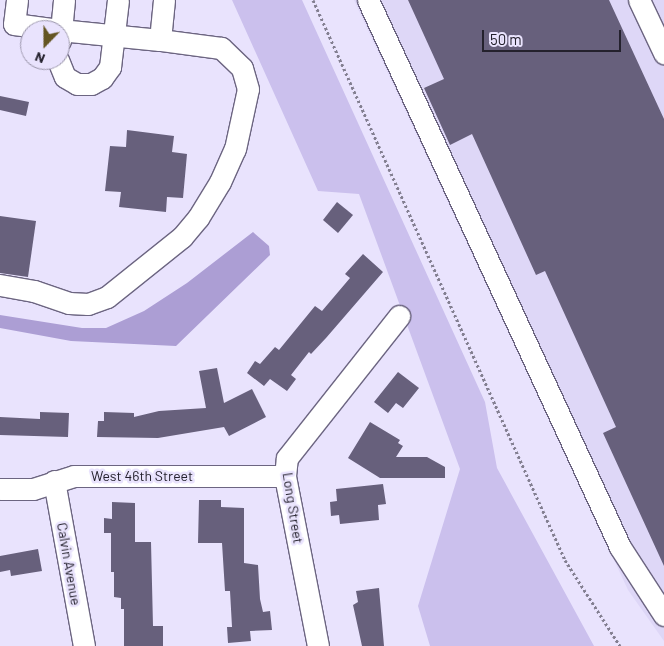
<!DOCTYPE html>
<html>
<head>
<meta charset="utf-8">
<style>
  body { margin:0 }
  #map { position:relative; width:664px; height:646px; overflow:hidden; background:#e9e3fd; font-family:Barlow,sans-serif }
  div>[style] { position:absolute }
  .built>* { inset:0; background:#ded7f7 }
  .green>* { inset:0; background:#cbc0ed }
  .water>* { inset:0; background:#ac9ed4 }
  .building>* { inset:0; background:#67607c }
  .path>* { height:3px; margin-top:-1.5px; transform-origin:0; background:repeating-linear-gradient(90deg,#837f91 0 2.5px,transparent 0 5px) }
  .roads { filter:drop-shadow(1px 0 #6c6581) drop-shadow(-1px 0 #6c6581) drop-shadow(0 1px #6c6581) drop-shadow(0 -1px #6c6581) }
  .minor>* { height:21px; margin:-10.5px; padding:0 10.5px; transform-origin:10.5px; border-radius:10.5px; background:#fff }
  span { translate:-50% -50%; white-space:nowrap; text-align:center; line-height:1.15; -webkit-text-stroke:5px #e9e3fd; paint-order:stroke }
  .street-label { font-size:14px; color:#24212d }
  .north { position:absolute; left:20px; top:20px; width:50px; height:50px; box-sizing:border-box; background:#e9e3fd; border:1px solid #9a95aa; border-radius:50%; rotate:202deg; font-size:14px; font-weight:700; line-height:20px; text-align:center; color:#24212d }
  .north::after { content:''; display:block; margin:auto; width:18px; height:22px; background:#645522; clip-path:polygon(50% 0,100% 100%,50% 72%,0 100%) }
  .scale { position:absolute; left:482px; top:30px; width:139px; height:22px; box-sizing:border-box; border:2px solid #24212d; border-top:0; padding-left:6px; font-size:15px; line-height:18px; white-space:nowrap; color:#24212d; -webkit-text-stroke:4px #e9e3fd; paint-order:stroke }
</style>
</head>
<body>
<div id="map">
  <div class="built">
    <i style="clip-path:polygon(354px 0,664px 0,664px 641px,628px 590px)"></i>
  </div>
  <div class="green">
    <i style="clip-path:polygon(232px 0,302px 0,485px 402px,497px 468px,594px 646px,430px 646px,418px 606px,460px 469px,359px 194px,318px 191px)"></i>
  </div>
  <div class="water">
    <i style="clip-path:polygon(253px 232px,269px 246px,270px 255px,176px 346px,71px 341px,0 328px,0 315px,82px 328px,106px 328px,144px 311px,187px 283px)"></i>
  </div>
  <div class="building">
    <i style="clip-path:polygon(408px 0,609px 0,664px 119px,664px 566px,603px 433px,616px 427px,545px 271px,536px 275px,472px 134px,450px 145px,424px 88px,444px 79px)"></i>
    <i style="clip-path:polygon(0 96px,29px 102px,26px 116px,0 110px)"></i>
    <i style="clip-path:polygon(127px 130px,174px 136px,172px 152px,187px 154px,183px 198px,167px 197px,166px 212px,119px 207px,121px 192px,105px 191px,110px 146px,126px 147px)"></i>
    <i style="clip-path:polygon(337px 202px,353px 215px,338px 233px,323px 220px)"></i>
    <i style="clip-path:polygon(0 216px,36px 221px,28px 277px,0 273px)"></i>
    <i style="clip-path:polygon(363px 254px,383px 272px,326px 338px,311px 354px,309px 352px,291px 375px,296px 379px,287px 391px,270px 379px,264px 386px,247px 373px,255px 361px,260px 364px,275px 347px,279px 350px,315px 306px,322px 311px,350px 278px,345px 274px)"></i>
    <i style="clip-path:polygon(217px 368px,224px 403px,252px 389px,266px 417px,229px 436px,224px 427px,158px 438px,97px 437px,98px 421px,104px 421px,104px 412px,134px 413px,134px 417px,159px 411px,206px 408px,199px 371px)"></i>
    <i style="clip-path:polygon(398px 372px,419px 388px,403px 408px,396px 403px,388px 413px,374px 402px)"></i>
    <i style="clip-path:polygon(40px 412px,69px 413px,68px 437px,0 435px,0 417px,40px 419px)"></i>
    <i style="clip-path:polygon(370px 422px,400px 440px,398px 443px,403px 446px,396px 457px,427px 457px,445px 467px,445px 478px,380px 478px,348px 458px)"></i>
    <i style="clip-path:polygon(383px 484px,386px 504px,378px 505px,379px 520px,340px 524px,339px 515px,331px 516px,330px 502px,337px 501px,336px 489px)"></i>
    <i style="clip-path:polygon(199px 500px,221px 500px,221px 507px,244px 508px,244px 563px,258px 565px,260px 599px,263px 612px,270px 611px,272px 630px,250px 631px,251px 641px,228px 643px,227px 627px,232px 627px,230px 591px,225px 591px,222px 543px,198px 543px)"></i>
    <i style="clip-path:polygon(112px 502px,135px 503px,135px 542px,151px 542px,153px 626px,163px 626px,163px 646px,124px 646px,124px 609px,121px 609px,121px 598px,114px 597px,114px 572px,111px 572px,111px 533px,104px 533px,104px 518px,112px 519px)"></i>
    <i style="clip-path:polygon(38px 549px,42px 571px,11px 576px,10px 570px,0 572px,0 556px)"></i>
    <i style="clip-path:polygon(379px 588px,384px 646px,362px 646px,353px 605px,358px 602px,356px 591px)"></i>
  </div>
  <div class="path">
    <i style="left:313px;top:0;width:614px;rotate:65.77deg"></i>
    <i style="left:565px;top:560px;width:102px;rotate:57.4deg"></i>
  </div>
  <div class="roads">
    <div class="minor">
      <i style="left:17px;top:0;width:24px;rotate:97deg"></i>
      <i style="left:14px;top:24px;width:45px;rotate:7.6deg"></i>
      <i style="left:368px;top:0;width:602px;rotate:65.26deg"></i>
      <i style="left:620px;top:547px;width:81px;rotate:57.1deg"></i>
      <i style="left:639px;top:0;width:59px;rotate:64.7deg"></i>
      <i style="left:60px;top:30px;width:100px;rotate:5.7deg"></i>
      <i style="left:160px;top:40px;width:40px;rotate:-84.3deg"></i>
      <i style="left:60px;top:41px;width:41px;rotate:-84.4deg"></i>
      <i style="left:58px;top:60px;width:18px;rotate:68deg"></i>
      <i style="left:65px;top:77px;width:14px;rotate:30deg"></i>
      <i style="left:77px;top:84px;width:14px"></i>
      <i style="left:91px;top:84px;width:13px;rotate:-29deg"></i>
      <i style="left:102px;top:78px;width:14px;rotate:-54deg"></i>
      <i style="left:110px;top:67px;width:67px;rotate:-83.2deg"></i>
      <i style="left:0;top:285px;width:35px;rotate:10deg"></i>
      <i style="left:34px;top:291px;width:37px;rotate:19deg"></i>
      <i style="left:69px;top:303px;width:19px;rotate:3deg"></i>
      <i style="left:88px;top:304px;width:20px;rotate:-20deg"></i>
      <i style="left:107px;top:297px;width:96px;rotate:-38.7deg"></i>
      <i style="left:182px;top:237px;width:25px;rotate:-50deg"></i>
      <i style="left:198px;top:218px;width:42px;rotate:-58.6deg"></i>
      <i style="left:220px;top:182px;width:36px;rotate:-66deg"></i>
      <i style="left:235px;top:149px;width:61px;rotate:-77.8deg"></i>
      <i style="left:248px;top:89px;width:22px;rotate:-106deg"></i>
      <i style="left:242px;top:68px;width:29px;rotate:-136deg"></i>
      <i style="left:221px;top:48px;width:62px;rotate:-172.5deg"></i>
      <i style="left:54px;top:481px;width:168px;rotate:79.7deg"></i>
      <i style="left:0;top:489px;width:33px"></i>
      <i style="left:33px;top:489px;width:43px;rotate:-17.6deg"></i>
      <i style="left:74px;top:476px;width:211px"></i>
      <i style="left:318px;top:646px;width:173px;rotate:-101deg"></i>
      <i style="left:285px;top:476px;width:18px;rotate:-84deg"></i>
      <i style="left:287px;top:458px;width:181px;rotate:-51.7deg"></i>
    </div>
  </div>
  <div class="street-label">
    <span style="left:142px;top:476px">West 46th Street</span>
    <span style="left:293px;top:508px;rotate:81deg">Long Street</span>
    <span style="left:69px;top:564px;rotate:80deg">Calvin Avenue</span>
  </div>
  <div class="north">N</div>
  <div class="scale">50 m</div>
</div>
</body>
</html>
